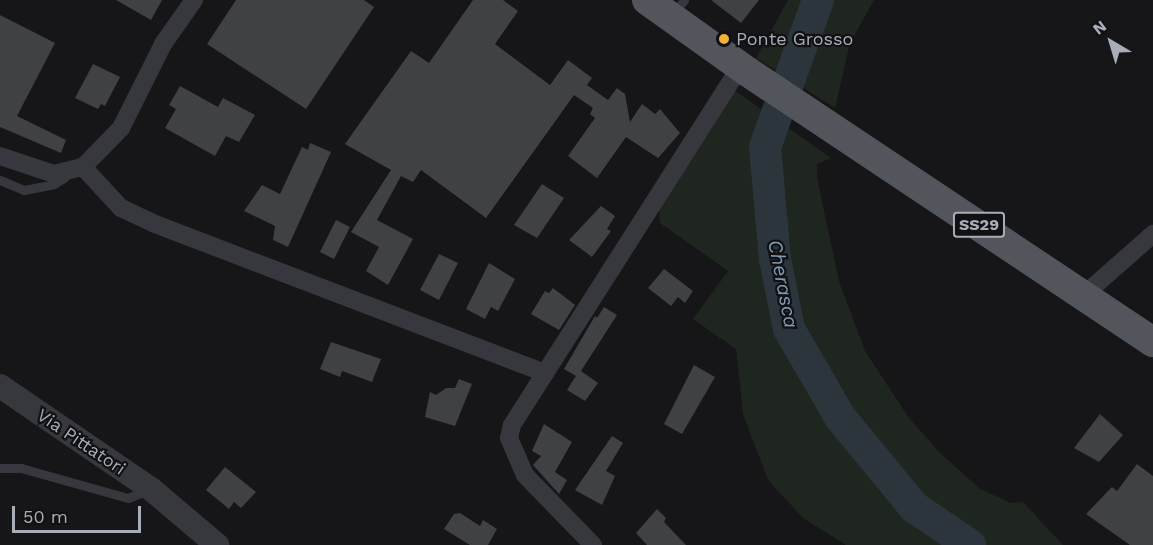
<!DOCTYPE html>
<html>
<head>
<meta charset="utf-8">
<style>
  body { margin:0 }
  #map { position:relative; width:1153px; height:545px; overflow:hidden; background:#161618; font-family:"Work Sans",sans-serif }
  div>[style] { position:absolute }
  .green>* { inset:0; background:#1e261f }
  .river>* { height:32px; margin:-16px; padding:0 16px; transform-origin:16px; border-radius:16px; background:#2c353c }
  .building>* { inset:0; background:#404145 }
  .service>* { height:9px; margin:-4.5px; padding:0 4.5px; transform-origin:4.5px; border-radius:4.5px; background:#37383d }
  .minor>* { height:18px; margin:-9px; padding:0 9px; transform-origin:9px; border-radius:9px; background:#37383d }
  .tertiary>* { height:24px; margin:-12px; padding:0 12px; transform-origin:12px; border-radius:12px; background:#37383d }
  .primary>* { height:30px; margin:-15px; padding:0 15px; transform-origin:15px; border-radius:15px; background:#53555c }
  .dots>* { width:16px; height:16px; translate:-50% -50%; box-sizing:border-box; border:3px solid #111113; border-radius:50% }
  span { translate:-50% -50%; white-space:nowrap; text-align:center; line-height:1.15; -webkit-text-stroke:4.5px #111113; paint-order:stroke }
  .shield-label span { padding:2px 4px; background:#111113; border:2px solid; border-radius:4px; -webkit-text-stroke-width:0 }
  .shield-label { font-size:16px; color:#a8adb8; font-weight:700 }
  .poi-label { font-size:18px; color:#a8adb8 }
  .left { translate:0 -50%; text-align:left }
  .street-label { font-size:18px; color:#a8adb8 }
  .water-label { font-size:20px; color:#7f9bb3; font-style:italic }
  .north { position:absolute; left:1081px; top:12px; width:60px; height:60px; -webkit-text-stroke:4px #111113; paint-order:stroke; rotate:322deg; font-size:16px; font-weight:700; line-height:24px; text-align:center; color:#a8adb8 }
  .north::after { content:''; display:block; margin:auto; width:21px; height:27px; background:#a8adb8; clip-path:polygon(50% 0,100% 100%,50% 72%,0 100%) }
  .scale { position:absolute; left:12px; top:506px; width:129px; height:27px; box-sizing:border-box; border:3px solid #a8adb8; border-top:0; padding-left:8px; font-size:18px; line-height:21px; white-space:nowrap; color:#a8adb8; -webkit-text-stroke:4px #111113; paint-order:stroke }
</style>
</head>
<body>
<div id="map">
  <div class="green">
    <i style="clip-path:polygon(788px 0,874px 0,850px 43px,835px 108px,756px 58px)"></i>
    <i style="clip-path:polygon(734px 90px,831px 158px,817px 164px,817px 178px,839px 281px,865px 351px,909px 418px,939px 452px,979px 488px,1010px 503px,1023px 502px,1063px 545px,846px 545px,803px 518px,768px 480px,743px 414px,736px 349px,693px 319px,728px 271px,660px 223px,659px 209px)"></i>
  </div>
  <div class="river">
    <i style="left:818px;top:0;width:156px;rotate:109.8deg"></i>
    <i style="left:765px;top:147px;width:112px;rotate:84.9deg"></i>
    <i style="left:775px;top:259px;width:71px;rotate:78.7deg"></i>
    <i style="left:789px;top:329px;width:102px;rotate:59.9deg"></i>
    <i style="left:840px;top:417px;width:117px;rotate:50.6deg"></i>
    <i style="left:914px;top:507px;width:68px;rotate:34.2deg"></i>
  </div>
  <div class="building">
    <i style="clip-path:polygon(116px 0,162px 0,151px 20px)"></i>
    <i style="clip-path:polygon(236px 0,364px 0,374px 7px,306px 109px,207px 44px)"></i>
    <i style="clip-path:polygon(473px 0,503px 0,518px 11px,495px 44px,550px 85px,568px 60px,592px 78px,587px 85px,608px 100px,617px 88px,625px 94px,630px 122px,642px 104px,655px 114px,660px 109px,680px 133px,658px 158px,626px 137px,597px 178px,568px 156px,595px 118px,590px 114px,593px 108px,574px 95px,486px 218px,421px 170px,413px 182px,401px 176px,377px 220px,413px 239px,388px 285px,366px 271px,379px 247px,351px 232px,391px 170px,345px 144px,411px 51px,429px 63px)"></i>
    <i style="clip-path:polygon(711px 0,759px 0,741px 23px)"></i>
    <i style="clip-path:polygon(0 15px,55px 43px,17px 116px,66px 140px,61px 153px,0 127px)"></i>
    <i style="clip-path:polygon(93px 64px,120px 77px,105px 106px,101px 104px,98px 109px,75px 98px)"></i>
    <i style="clip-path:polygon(180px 86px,218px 107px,223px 98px,255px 115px,239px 142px,226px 136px,215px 156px,165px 128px,176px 109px,169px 105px)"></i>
    <i style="clip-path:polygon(310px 143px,331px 152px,288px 247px,273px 240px,275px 226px,244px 211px,262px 185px,280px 194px,302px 147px,308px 150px)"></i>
    <i style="clip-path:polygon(542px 184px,564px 198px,537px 238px,514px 225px)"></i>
    <i style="clip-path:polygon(601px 206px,615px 216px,607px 229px,611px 231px,592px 257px,569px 240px)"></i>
    <i style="clip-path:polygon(336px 220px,350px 227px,334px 259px,320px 252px)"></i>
    <i style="clip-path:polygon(439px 254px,458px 263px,439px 300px,420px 290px)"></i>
    <i style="clip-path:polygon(489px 263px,515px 279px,498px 311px,491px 307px,485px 319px,466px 309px)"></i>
    <i style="clip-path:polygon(664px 269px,693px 291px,685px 303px,678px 297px,671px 306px,648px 288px)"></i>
    <i style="clip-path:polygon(553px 288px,575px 305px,559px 330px,531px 314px,545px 291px,549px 293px)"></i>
    <i style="clip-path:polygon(604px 307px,617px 315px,581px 371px,598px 383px,585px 401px,567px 390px,576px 376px,564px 369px,595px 316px,597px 318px)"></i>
    <i style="clip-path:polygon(331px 342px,381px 359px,372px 382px,342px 371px,340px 377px,320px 369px)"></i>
    <i style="clip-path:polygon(694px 365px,715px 377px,682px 434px,664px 424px)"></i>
    <i style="clip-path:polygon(459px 379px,472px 384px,455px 426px,425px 417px,430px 392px,436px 395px,446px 388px,455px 388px)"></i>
    <i style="clip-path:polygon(1100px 414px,1123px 435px,1099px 462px,1074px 448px)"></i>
    <i style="clip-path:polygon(544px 424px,572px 442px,555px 472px,567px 480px,559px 494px,533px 465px,541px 456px,532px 451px)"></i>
    <i style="clip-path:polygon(612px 436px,623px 443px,606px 471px,615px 476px,602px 505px,575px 490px)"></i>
    <i style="clip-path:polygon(1137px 464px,1153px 476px,1153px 545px,1130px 545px,1086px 514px,1112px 487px,1117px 491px)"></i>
    <i style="clip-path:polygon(225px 467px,256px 492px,241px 508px,234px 502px,229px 509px,206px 490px)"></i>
    <i style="clip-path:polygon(657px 509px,666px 518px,664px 522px,686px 545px,647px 545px,636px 533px)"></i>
    <i style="clip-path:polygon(460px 513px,480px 526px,483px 520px,497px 529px,488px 545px,470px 545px,444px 529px,454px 514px)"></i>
  </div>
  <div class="service">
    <i style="left:672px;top:15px;width:19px;rotate:-51deg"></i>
    <i style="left:0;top:180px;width:26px;rotate:23deg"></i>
    <i style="left:24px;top:190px;width:31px;rotate:-11deg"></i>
    <i style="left:54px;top:184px;width:13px;rotate:-32deg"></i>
    <i style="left:0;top:468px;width:21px"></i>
    <i style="left:21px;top:468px;width:111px;rotate:15.7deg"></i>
    <i style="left:128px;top:498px;width:22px;rotate:-22deg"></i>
  </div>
  <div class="minor">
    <i style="left:0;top:156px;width:57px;rotate:18.4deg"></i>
    <i style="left:54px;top:174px;width:30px;rotate:-14deg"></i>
    <i style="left:83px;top:167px;width:54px;rotate:-45.7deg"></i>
    <i style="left:121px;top:128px;width:94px;rotate:-63.4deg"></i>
    <i style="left:163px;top:44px;width:54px;rotate:-54.8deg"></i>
    <i style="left:83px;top:167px;width:56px;rotate:47.2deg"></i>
    <i style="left:121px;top:208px;width:38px;rotate:25deg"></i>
    <i style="left:155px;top:224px;width:418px;rotate:20.9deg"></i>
    <i style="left:1085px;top:294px;width:91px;rotate:-41.4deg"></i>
    <i style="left:593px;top:545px;width:98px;rotate:-134.2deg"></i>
    <i style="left:525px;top:475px;width:40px;rotate:-113.4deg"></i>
    <i style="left:509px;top:438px;width:13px;rotate:-77deg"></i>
    <i style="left:512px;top:425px;width:424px;rotate:-57.5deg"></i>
  </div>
  <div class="tertiary">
    <i style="left:0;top:386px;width:183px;rotate:34.3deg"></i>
    <i style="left:151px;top:489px;width:87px;rotate:40.3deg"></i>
  </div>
  <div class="primary">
    <i style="left:647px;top:0;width:124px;rotate:35.5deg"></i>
    <i style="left:748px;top:72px;width:487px;rotate:33.7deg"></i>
  </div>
  <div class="dots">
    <i style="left:724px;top:39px;background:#f2b134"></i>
  </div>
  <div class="shield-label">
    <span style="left:979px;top:225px">SS29</span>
  </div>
  <div class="poi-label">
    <span class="left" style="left:736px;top:39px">Ponte Grosso</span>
  </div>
  <div class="street-label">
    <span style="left:81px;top:442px;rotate:34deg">Via Pittatori</span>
  </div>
  <div class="water-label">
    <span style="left:783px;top:284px;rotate:79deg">Cherasca</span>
  </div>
  <div class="north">N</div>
  <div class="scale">50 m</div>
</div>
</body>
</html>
